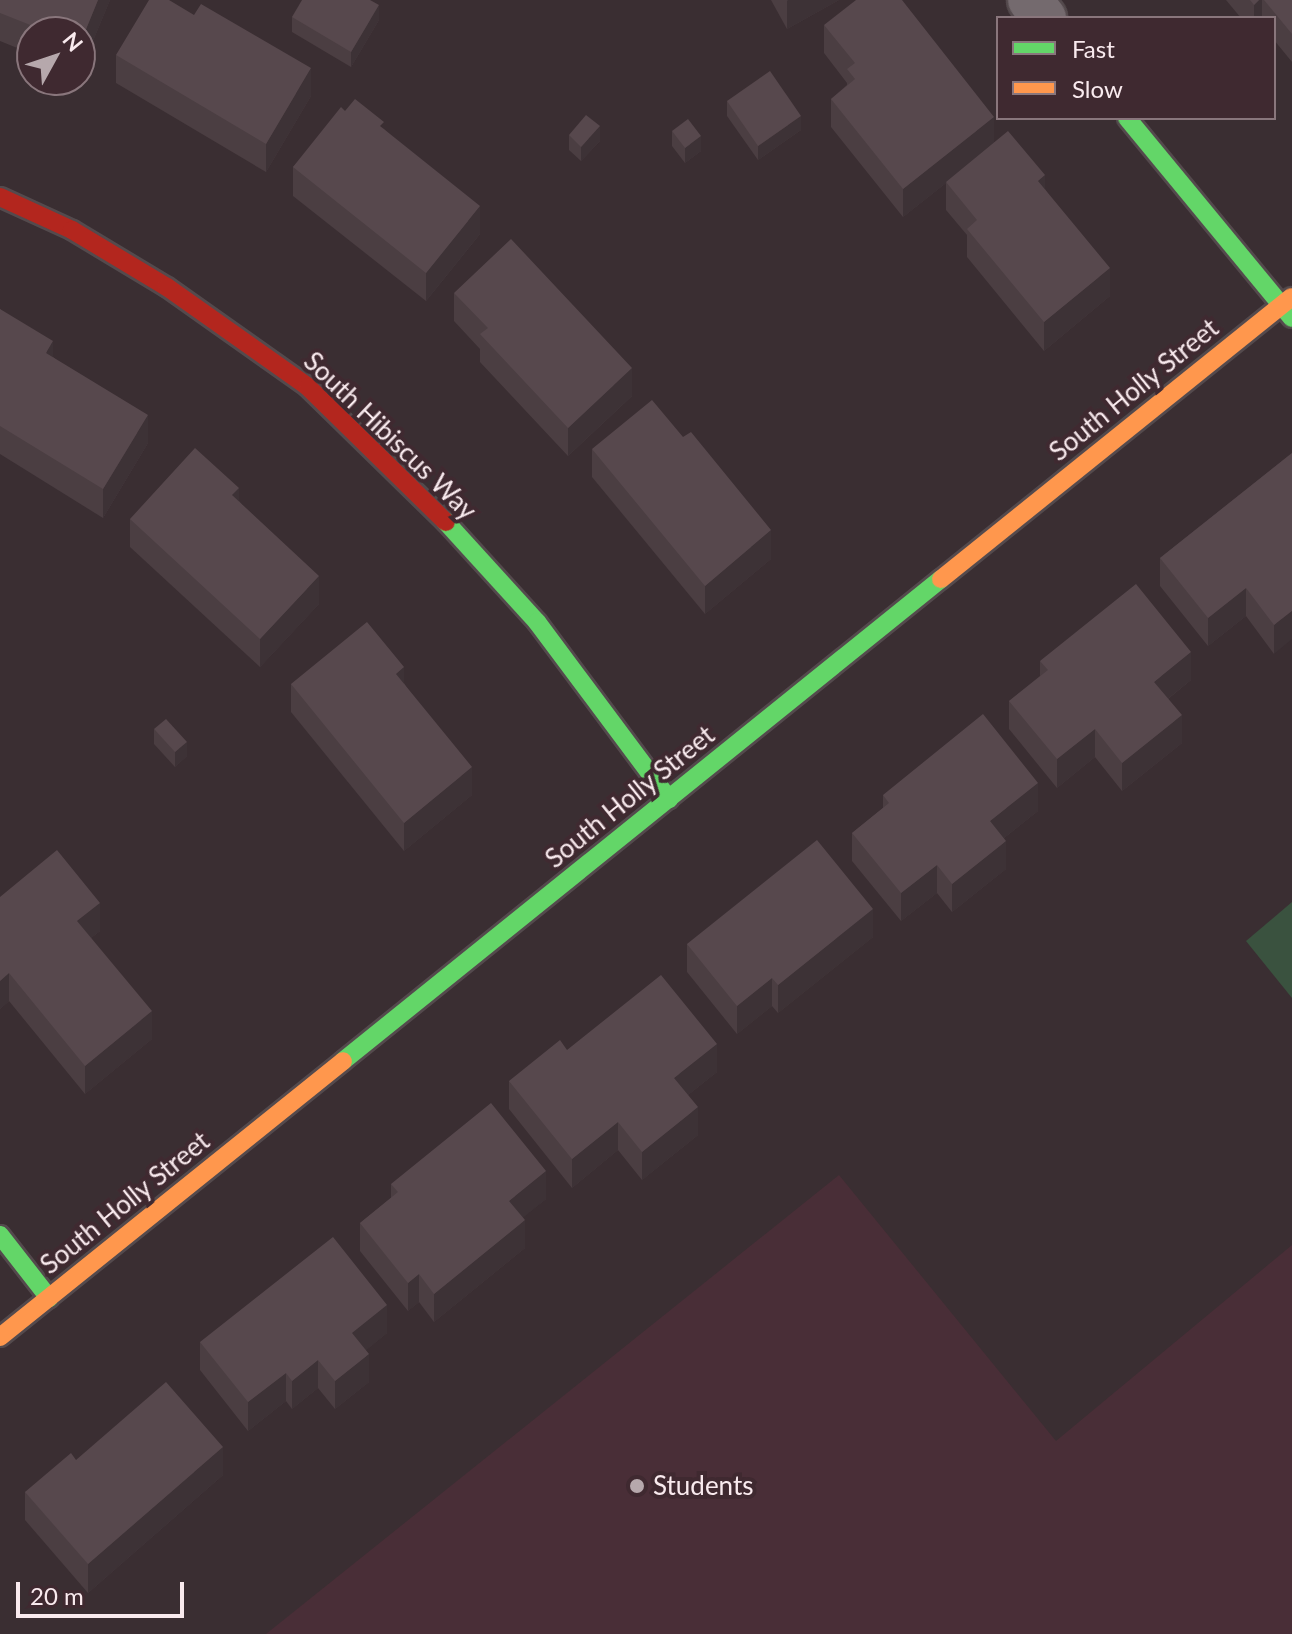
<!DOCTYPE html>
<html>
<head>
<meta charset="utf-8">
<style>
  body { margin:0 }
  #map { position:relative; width:1292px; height:1634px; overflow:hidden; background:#3a2e32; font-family:Lato,sans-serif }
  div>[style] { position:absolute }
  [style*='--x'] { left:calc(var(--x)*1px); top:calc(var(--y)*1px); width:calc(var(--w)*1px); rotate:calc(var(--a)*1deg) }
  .built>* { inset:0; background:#492e37 }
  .green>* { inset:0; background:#3a523f }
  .roads { filter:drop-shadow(2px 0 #544a4d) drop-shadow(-2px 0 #544a4d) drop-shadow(0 2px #544a4d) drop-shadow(0 -2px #544a4d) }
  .street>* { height:44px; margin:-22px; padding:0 22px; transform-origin:22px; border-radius:22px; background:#746a6e }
  .fast>* { height:18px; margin:-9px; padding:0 9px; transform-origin:9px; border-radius:9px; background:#63d668 }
  .slow>* { height:18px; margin:-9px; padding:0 9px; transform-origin:9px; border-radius:9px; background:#ff974d }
  .jam>* { height:18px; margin:-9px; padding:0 9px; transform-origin:9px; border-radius:9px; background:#b3261e }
  .wall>* { inset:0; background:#4b3e42 }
  .shaded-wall>* { inset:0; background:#3d3236 }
  .building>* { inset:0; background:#57484d }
  .dots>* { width:22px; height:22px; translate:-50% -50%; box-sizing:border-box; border:4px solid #3f2930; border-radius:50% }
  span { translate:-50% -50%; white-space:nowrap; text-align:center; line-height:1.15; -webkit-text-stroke:8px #3f2930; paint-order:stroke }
  .street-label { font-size:26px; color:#f9eaee }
  .poi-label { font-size:26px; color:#f9eaee }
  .left { translate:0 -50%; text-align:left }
  .legend { position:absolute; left:996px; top:16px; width:280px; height:104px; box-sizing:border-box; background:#3f2930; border:2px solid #89767c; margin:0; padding:10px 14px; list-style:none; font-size:24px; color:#f9eaee }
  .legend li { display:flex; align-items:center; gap:16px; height:40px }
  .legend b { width:40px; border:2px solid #89767c }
  .north { position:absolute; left:16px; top:16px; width:80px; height:80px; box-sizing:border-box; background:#3f2930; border:2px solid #89767c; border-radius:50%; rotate:50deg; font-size:22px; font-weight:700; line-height:32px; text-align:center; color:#f9eaee }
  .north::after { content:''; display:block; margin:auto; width:28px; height:36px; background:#b6a8ac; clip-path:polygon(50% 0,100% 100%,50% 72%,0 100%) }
  .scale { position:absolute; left:16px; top:1582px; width:168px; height:36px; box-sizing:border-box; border:4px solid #f9eaee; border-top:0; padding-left:10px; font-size:24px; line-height:28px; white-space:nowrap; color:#f9eaee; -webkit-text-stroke:6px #3f2930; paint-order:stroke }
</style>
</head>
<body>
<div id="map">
  <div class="built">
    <div style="clip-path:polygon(839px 1175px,1056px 1441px,1292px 1245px,1292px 1634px,266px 1634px)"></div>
  </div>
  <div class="green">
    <div style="clip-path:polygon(1292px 902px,1292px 998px,1246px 941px)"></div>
  </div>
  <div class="roads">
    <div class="street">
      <div style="--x:1030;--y:0;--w:23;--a:52"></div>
    </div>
    <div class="fast">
      <div style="--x:1127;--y:118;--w:259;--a:50.5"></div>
      <div style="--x:446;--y:522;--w:135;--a:47.7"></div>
      <div style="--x:537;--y:622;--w:221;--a:53.3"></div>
      <div style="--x:343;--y:1061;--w:768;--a:-38.87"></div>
      <div style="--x:0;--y:1235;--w:80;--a:52.1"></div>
    </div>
    <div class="slow">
      <div style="--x:941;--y:579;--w:450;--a:-38.8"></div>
      <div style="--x:0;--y:1337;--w:440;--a:-38.8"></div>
    </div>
    <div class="jam">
      <div style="--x:0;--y:197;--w:79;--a:24.6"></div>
      <div style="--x:72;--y:230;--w:111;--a:31"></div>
      <div style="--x:167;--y:287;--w:173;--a:35.3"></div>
      <div style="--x:308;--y:387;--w:193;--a:44.4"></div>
    </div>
  </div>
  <div class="wall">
    <div style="clip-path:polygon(0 0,110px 0,80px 72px,80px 32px,32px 32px,32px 54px,0 41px)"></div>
    <div style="clip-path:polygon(771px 0,839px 0,787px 29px)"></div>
    <div style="clip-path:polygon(1226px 0,1292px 0,1292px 62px,1274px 40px,1274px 18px,1241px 18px)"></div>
    <div style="clip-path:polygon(292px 17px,379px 20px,351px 67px,292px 32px)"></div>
    <div style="clip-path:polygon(824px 25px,994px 142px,1045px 189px,1110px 296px,1044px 351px,967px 257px,967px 235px,946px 210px,946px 183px,903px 217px,831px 127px,831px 99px,847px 85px,847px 83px,824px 53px)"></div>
    <div style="clip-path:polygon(116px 55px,311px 96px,266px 172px,116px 83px)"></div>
    <div style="clip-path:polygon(727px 101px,801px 130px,758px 160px,727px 116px)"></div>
    <div style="clip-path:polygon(345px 111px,384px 129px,480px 234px,426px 301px,293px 196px,293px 167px)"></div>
    <div style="clip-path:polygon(672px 131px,701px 151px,685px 163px,672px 146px)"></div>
    <div style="clip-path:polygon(569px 135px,600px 141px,581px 161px,569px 150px)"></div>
    <div style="clip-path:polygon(454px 293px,632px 396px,568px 456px,480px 362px,480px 349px,454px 321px)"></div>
    <div style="clip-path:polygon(0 309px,148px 443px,103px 518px,0 454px)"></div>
    <div style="clip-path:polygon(592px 449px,771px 559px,705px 614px,592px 477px)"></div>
    <div style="clip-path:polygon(1292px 453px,1274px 654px,1246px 616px,1208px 646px,1160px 586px,1160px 558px)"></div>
    <div style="clip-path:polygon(239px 501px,319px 604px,260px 667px,130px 547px,130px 519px)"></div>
    <div style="clip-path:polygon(1040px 661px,1191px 680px,1168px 699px,1182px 743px,1122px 791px,1095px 757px,1057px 788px,1009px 729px,1009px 701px,1040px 676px)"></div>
    <div style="clip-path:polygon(404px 683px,472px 795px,404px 851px,291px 712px,291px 684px)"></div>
    <div style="clip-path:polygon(154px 729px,187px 756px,175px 767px,154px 744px)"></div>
    <div style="clip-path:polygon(883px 795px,1038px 811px,1004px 838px,1006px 869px,952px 912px,937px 893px,901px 921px,852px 861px,852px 833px,883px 808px)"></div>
    <div style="clip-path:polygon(0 897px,100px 931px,91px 938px,152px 1039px,85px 1094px,9px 1001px,0 1009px)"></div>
    <div style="clip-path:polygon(873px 937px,778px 1013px,772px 1006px,737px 1034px,687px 972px,687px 944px)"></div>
    <div style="clip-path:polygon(717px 1072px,688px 1095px,698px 1135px,642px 1180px,618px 1150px,572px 1188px,509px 1109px,509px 1081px)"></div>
    <div style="clip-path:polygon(391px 1184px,546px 1199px,523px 1217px,525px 1248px,434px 1322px,419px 1302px,408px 1311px,360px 1251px,360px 1223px,391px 1198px)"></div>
    <div style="clip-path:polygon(387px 1333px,366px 1350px,369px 1382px,335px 1409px,318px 1388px,292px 1409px,286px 1401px,248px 1431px,200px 1370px,200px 1342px)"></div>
    <div style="clip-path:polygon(76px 1460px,223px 1475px,88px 1593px,25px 1520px,25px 1492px)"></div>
  </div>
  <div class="shaded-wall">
    <div style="clip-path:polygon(98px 0,110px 0,80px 72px,80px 44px)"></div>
    <div style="clip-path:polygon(788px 0,839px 0,787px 29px,787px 1px)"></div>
    <div style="clip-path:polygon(1259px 0,1262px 0,1262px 18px,1254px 18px,1254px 5px)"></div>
    <div style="clip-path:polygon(379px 5px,379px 20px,351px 67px,351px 52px)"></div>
    <div style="clip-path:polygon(311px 68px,311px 96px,266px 172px,266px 144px)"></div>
    <div style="clip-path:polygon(801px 116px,801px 130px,758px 160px,758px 146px)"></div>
    <div style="clip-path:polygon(994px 117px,994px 145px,903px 217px,903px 189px)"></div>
    <div style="clip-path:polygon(600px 126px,600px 141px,581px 161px,581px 147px)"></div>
    <div style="clip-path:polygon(701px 136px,701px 151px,685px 163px,685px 148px)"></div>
    <div style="clip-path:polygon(1045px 175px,1045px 204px,1038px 181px)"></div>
    <div style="clip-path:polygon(480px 206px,480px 234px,426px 301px,426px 273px)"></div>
    <div style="clip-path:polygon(1110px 268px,1110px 296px,1044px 351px,1044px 322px)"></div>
    <div style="clip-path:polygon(53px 341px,53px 369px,46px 353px)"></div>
    <div style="clip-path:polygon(632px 368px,632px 396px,568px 456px,568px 428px)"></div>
    <div style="clip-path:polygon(148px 415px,148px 443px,103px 518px,103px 489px)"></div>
    <div style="clip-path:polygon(239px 488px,239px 516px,232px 495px)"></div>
    <div style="clip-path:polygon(771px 530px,771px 559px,705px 614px,705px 586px)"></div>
    <div style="clip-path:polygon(319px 576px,319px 604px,260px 667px,260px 639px)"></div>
    <div style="clip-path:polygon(1246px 588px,1246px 616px,1208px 646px,1208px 618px)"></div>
    <div style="clip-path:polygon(1292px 611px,1292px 639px,1274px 654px,1274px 625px)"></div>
    <div style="clip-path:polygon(1191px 652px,1191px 680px,1154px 710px,1154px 682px)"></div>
    <div style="clip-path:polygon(404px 667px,404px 695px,396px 674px)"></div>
    <div style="clip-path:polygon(1182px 715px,1182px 743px,1122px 791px,1122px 763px)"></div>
    <div style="clip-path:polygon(1095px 729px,1095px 757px,1057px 788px,1057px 759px)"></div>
    <div style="clip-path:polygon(187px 742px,187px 756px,175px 767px,175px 752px)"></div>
    <div style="clip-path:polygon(472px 767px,472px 795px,404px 851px,404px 823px)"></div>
    <div style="clip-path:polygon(1038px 783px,1038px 811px,990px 849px,990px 821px)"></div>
    <div style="clip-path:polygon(1006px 841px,1006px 869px,952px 912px,952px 884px)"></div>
    <div style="clip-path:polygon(937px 865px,937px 893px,901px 921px,901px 893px)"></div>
    <div style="clip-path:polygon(100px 903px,100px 931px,77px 949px,77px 921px)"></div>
    <div style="clip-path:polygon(873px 909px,873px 937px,778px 1013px,778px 985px)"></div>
    <div style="clip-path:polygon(9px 973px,9px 1001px,0 1009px,0 981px)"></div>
    <div style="clip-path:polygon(772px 978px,772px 1006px,737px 1034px,737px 1006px)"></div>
    <div style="clip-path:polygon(152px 1011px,152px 1039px,85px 1094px,85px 1066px)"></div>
    <div style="clip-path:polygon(717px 1044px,717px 1072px,674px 1106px,674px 1078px)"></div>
    <div style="clip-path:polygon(698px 1107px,698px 1135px,642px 1180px,642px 1152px)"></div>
    <div style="clip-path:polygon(618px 1122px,618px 1150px,572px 1188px,572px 1159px)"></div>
    <div style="clip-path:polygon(546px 1171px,546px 1199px,509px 1229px,509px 1201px)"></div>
    <div style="clip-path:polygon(525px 1220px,525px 1248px,434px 1322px,434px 1294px)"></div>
    <div style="clip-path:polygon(419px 1274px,419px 1302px,408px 1311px,408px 1283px)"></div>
    <div style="clip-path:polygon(387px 1305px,387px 1333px,352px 1362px,352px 1333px)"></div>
    <div style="clip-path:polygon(369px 1354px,369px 1382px,335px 1409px,335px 1381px)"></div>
    <div style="clip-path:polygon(318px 1360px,318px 1388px,292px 1409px,292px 1381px)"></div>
    <div style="clip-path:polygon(286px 1373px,286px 1401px,248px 1431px,248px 1402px)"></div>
    <div style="clip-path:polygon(223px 1447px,223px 1475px,88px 1593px,88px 1564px)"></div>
  </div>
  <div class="building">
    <div style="clip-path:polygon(0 0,98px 0,80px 44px,80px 32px,48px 32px,0 13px)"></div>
    <div style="clip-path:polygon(149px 0,169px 0,194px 15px,201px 4px,311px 68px,266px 144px,116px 55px)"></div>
    <div style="clip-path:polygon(302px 0,370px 0,379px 5px,351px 52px,292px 17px)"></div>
    <div style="clip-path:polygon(856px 0,902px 0,994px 117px,903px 189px,831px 99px,855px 79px,847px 69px,855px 63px,824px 25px)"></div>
    <div style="clip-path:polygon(1250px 0,1259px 0,1254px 5px)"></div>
    <div style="clip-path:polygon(1264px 0,1292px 0,1292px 34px)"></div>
    <div style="clip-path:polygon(770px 71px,801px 116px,758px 146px,727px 101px)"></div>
    <div style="clip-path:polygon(355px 99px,384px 122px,380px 126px,480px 206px,426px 273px,293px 167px,341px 107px,345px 111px)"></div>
    <div style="clip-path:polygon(586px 115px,600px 126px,581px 147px,569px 135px)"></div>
    <div style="clip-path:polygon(688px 119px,701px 136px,685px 148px,672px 131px)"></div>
    <div style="clip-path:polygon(1008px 131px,1045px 175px,1038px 181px,1110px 268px,1044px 322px,967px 229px,977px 220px,946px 182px)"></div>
    <div style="clip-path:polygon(511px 239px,632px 368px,568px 428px,480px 334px,488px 328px,454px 293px)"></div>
    <div style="clip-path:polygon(0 309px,53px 341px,46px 353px,148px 415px,103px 489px,0 426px)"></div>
    <div style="clip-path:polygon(652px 400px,683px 437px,691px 432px,771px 530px,705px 586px,592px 449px)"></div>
    <div style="clip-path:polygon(195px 448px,239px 488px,232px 495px,319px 576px,260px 639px,130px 519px)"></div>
    <div style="clip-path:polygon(1292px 453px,1292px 611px,1274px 625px,1246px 588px,1208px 618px,1160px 558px)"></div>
    <div style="clip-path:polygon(1136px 584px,1191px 652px,1154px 682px,1182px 715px,1122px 763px,1095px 729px,1057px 759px,1009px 701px,1048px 670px,1040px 661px)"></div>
    <div style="clip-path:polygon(367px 622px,404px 667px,396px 674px,472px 767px,404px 823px,291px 684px)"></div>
    <div style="clip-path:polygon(983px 714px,1038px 783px,990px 821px,1006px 841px,952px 884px,937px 865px,901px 893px,852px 833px,889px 803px,883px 795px)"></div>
    <div style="clip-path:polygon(166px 719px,187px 742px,175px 752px,154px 729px)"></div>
    <div style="clip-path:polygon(817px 840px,873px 909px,778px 985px,772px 978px,737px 1006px,687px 944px)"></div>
    <div style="clip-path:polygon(57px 850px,100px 903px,77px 921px,152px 1011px,85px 1066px,9px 973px,0 981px,0 897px)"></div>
    <div style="clip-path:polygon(661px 975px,717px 1044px,674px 1078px,698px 1107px,642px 1152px,618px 1122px,572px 1159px,509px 1081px,560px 1040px,567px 1050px)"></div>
    <div style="clip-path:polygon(491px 1103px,546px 1171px,509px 1201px,525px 1220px,434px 1294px,419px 1274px,408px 1283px,360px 1223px,398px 1192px,391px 1184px)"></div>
    <div style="clip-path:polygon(333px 1237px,387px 1305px,352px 1333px,369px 1354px,335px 1381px,318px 1360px,292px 1381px,286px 1373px,248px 1402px,200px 1342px)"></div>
    <div style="clip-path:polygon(166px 1382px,223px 1447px,88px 1564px,25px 1492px,71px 1453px,76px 1460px)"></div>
  </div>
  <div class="dots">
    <div style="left:637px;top:1486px;background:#b6a8ac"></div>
  </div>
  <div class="street-label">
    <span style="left:1134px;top:390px;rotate:-39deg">South Holly Street</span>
    <span style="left:390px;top:436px;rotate:44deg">South Hibiscus Way</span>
    <span style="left:630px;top:797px;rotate:-39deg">South Holly Street</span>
    <span style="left:125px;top:1203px;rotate:-39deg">South Holly Street</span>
  </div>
  <div class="poi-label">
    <span class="left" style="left:653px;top:1486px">Students</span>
  </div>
  <ul class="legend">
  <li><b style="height:10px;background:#63d668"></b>Fast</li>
  <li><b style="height:10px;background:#ff974d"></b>Slow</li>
  </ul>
  <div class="north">N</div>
  <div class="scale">20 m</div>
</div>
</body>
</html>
